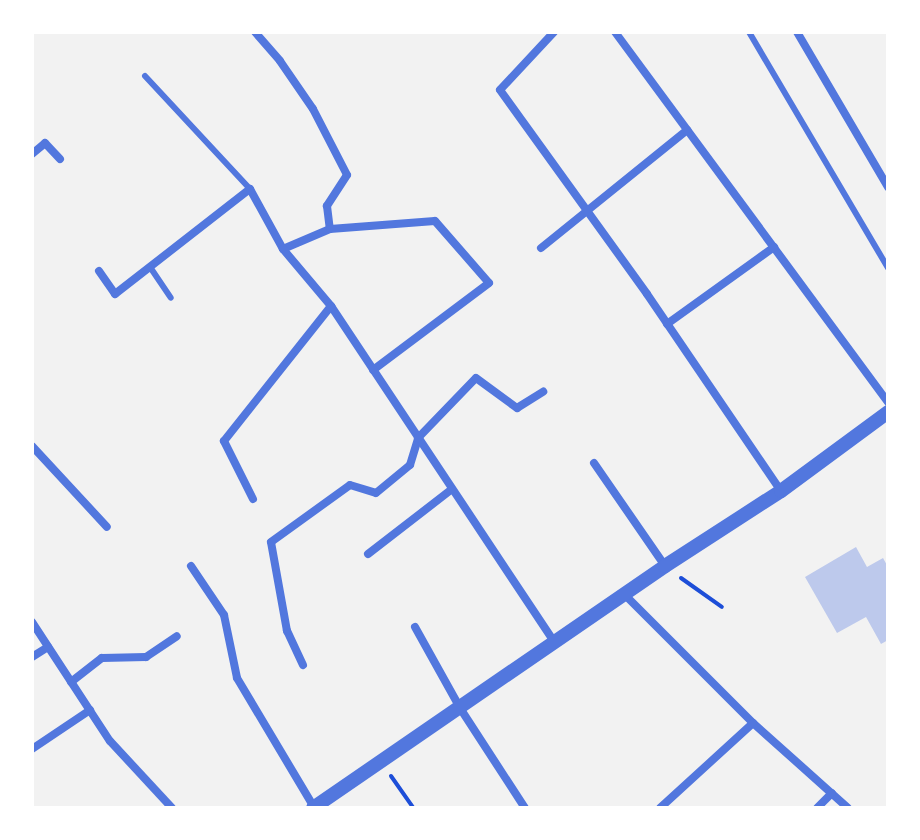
<!DOCTYPE html>
<html>
<head>
<meta charset="utf-8">
<style>
  body { margin:0 }
  #map { position:relative; width:920px; height:840px; overflow:hidden; background:#f2f2f2; font-family:"Fira Sans",sans-serif }
  div>[style] { position:absolute }
  [style*='--x'] { left:calc(var(--x)*1px); top:calc(var(--y)*1px); width:calc(var(--w)*1px); rotate:calc(var(--a)*1deg) }
  .building>* { inset:0; background:#bdc9ec }
  .path>* { height:4px; margin:-2px; padding:0 2px; transform-origin:2px; border-radius:2px; background:#1d4ed8 }
  .service>* { height:6px; margin:-3px; padding:0 3px; transform-origin:3px; border-radius:3px; background:#5277de }
  .minor>* { height:8px; margin:-4px; padding:0 4px; transform-origin:4px; border-radius:4px; background:#5277de }
  .tertiary>* { height:14px; margin:-7px; padding:0 7px; transform-origin:7px; border-radius:7px; background:#5277de }
  span { translate:-50% -50%; white-space:nowrap; text-align:center; line-height:1.15; -webkit-text-stroke:7px #fff; paint-order:stroke }
  .frame { position:absolute; inset:0; border:34px solid #fff; pointer-events:none }
</style>
</head>
<body>
<div id="map">
  <div class="building">
    <div style="clip-path:polygon(856px 547px,867px 567px,883px 558px,888px 567px,888px 640px,881px 644px,866px 617px,837px 633px,805px 577px)"></div>
  </div>
  <div class="path">
    <div style="--x:681;--y:578;--w:50;--a:35.3"></div>
    <div style="--x:391;--y:776;--w:39;--a:55"></div>
  </div>
  <div class="service">
    <div style="--x:749;--y:32;--w:274;--a:59.5"></div>
    <div style="--x:145;--y:76;--w:154;--a:47.1"></div>
    <div style="--x:150;--y:267;--w:37;--a:56"></div>
  </div>
  <div class="minor">
    <div style="--x:255;--y:32;--w:38;--a:49"></div>
    <div style="--x:280;--y:61;--w:58;--a:55.5"></div>
    <div style="--x:313;--y:109;--w:74;--a:62.7"></div>
    <div style="--x:347;--y:175;--w:37;--a:123"></div>
    <div style="--x:327;--y:206;--w:23;--a:83"></div>
    <div style="--x:554;--y:32;--w:79;--a:133"></div>
    <div style="--x:500;--y:90;--w:251;--a:54.2"></div>
    <div style="--x:647;--y:294;--w:238;--a:55.8"></div>
    <div style="--x:615;--y:32;--w:460;--a:53.6"></div>
    <div style="--x:797;--y:32;--w:180;--a:59.6"></div>
    <div style="--x:32;--y:154;--w:17;--a:-40"></div>
    <div style="--x:45;--y:143;--w:22;--a:47"></div>
    <div style="--x:541;--y:248;--w:188;--a:-38.9"></div>
    <div style="--x:283;--y:249;--w:51;--a:-23.1"></div>
    <div style="--x:330;--y:229;--w:105;--a:-4.4"></div>
    <div style="--x:435;--y:221;--w:82;--a:48.9"></div>
    <div style="--x:489;--y:283;--w:145;--a:143.1"></div>
    <div style="--x:99;--y:271;--w:28;--a:55"></div>
    <div style="--x:115;--y:294;--w:171;--a:-37.9"></div>
    <div style="--x:250;--y:189;--w:68;--a:61.2"></div>
    <div style="--x:283;--y:249;--w:75;--a:49.9"></div>
    <div style="--x:331;--y:306;--w:405;--a:56.4"></div>
    <div style="--x:667;--y:324;--w:132;--a:-35.7"></div>
    <div style="--x:32;--y:446;--w:110;--a:47.2"></div>
    <div style="--x:594;--y:463;--w:125;--a:55.4"></div>
    <div style="--x:253;--y:499;--w:65;--a:-116.6"></div>
    <div style="--x:224;--y:441;--w:172;--a:-51.6"></div>
    <div style="--x:368;--y:554;--w:106;--a:-37.7"></div>
    <div style="--x:191;--y:566;--w:59;--a:56"></div>
    <div style="--x:224;--y:615;--w:64;--a:78.3"></div>
    <div style="--x:237;--y:678;--w:150;--a:59.2"></div>
    <div style="--x:625;--y:595;--w:181;--a:45"></div>
    <div style="--x:753;--y:723;--w:127;--a:41.8"></div>
    <div style="--x:32;--y:622;--w:142;--a:56.8"></div>
    <div style="--x:110;--y:741;--w:91;--a:47.2"></div>
    <div style="--x:415;--y:627;--w:93;--a:60.9"></div>
    <div style="--x:460;--y:708;--w:119;--a:57"></div>
    <div style="--x:32;--y:657;--w:19;--a:-32"></div>
    <div style="--x:303;--y:665;--w:38;--a:-115"></div>
    <div style="--x:287;--y:631;--w:90;--a:-100.2"></div>
    <div style="--x:271;--y:542;--w:97;--a:-35.8"></div>
    <div style="--x:350;--y:485;--w:27;--a:17"></div>
    <div style="--x:376;--y:493;--w:44;--a:-39.5"></div>
    <div style="--x:410;--y:465;--w:28;--a:-73"></div>
    <div style="--x:418;--y:438;--w:83;--a:-46"></div>
    <div style="--x:476;--y:378;--w:51;--a:36.2"></div>
    <div style="--x:517;--y:408;--w:31;--a:-32"></div>
    <div style="--x:71;--y:682;--w:39;--a:-38"></div>
    <div style="--x:102;--y:658;--w:44;--a:-1.3"></div>
    <div style="--x:146;--y:657;--w:37;--a:-34"></div>
    <div style="--x:32;--y:749;--w:70;--a:-33.9"></div>
    <div style="--x:660;--y:808;--w:126;--a:-42.4"></div>
    <div style="--x:817;--y:808;--w:21;--a:-45"></div>
  </div>
  <div class="tertiary">
    <div style="--x:313;--y:808;--w:427;--a:-34.5"></div>
    <div style="--x:665;--y:566;--w:138;--a:-32.9"></div>
    <div style="--x:781;--y:491;--w:133;--a:-36.4"></div>
  </div>
  <div class="frame"></div>
</div>
</body>
</html>
